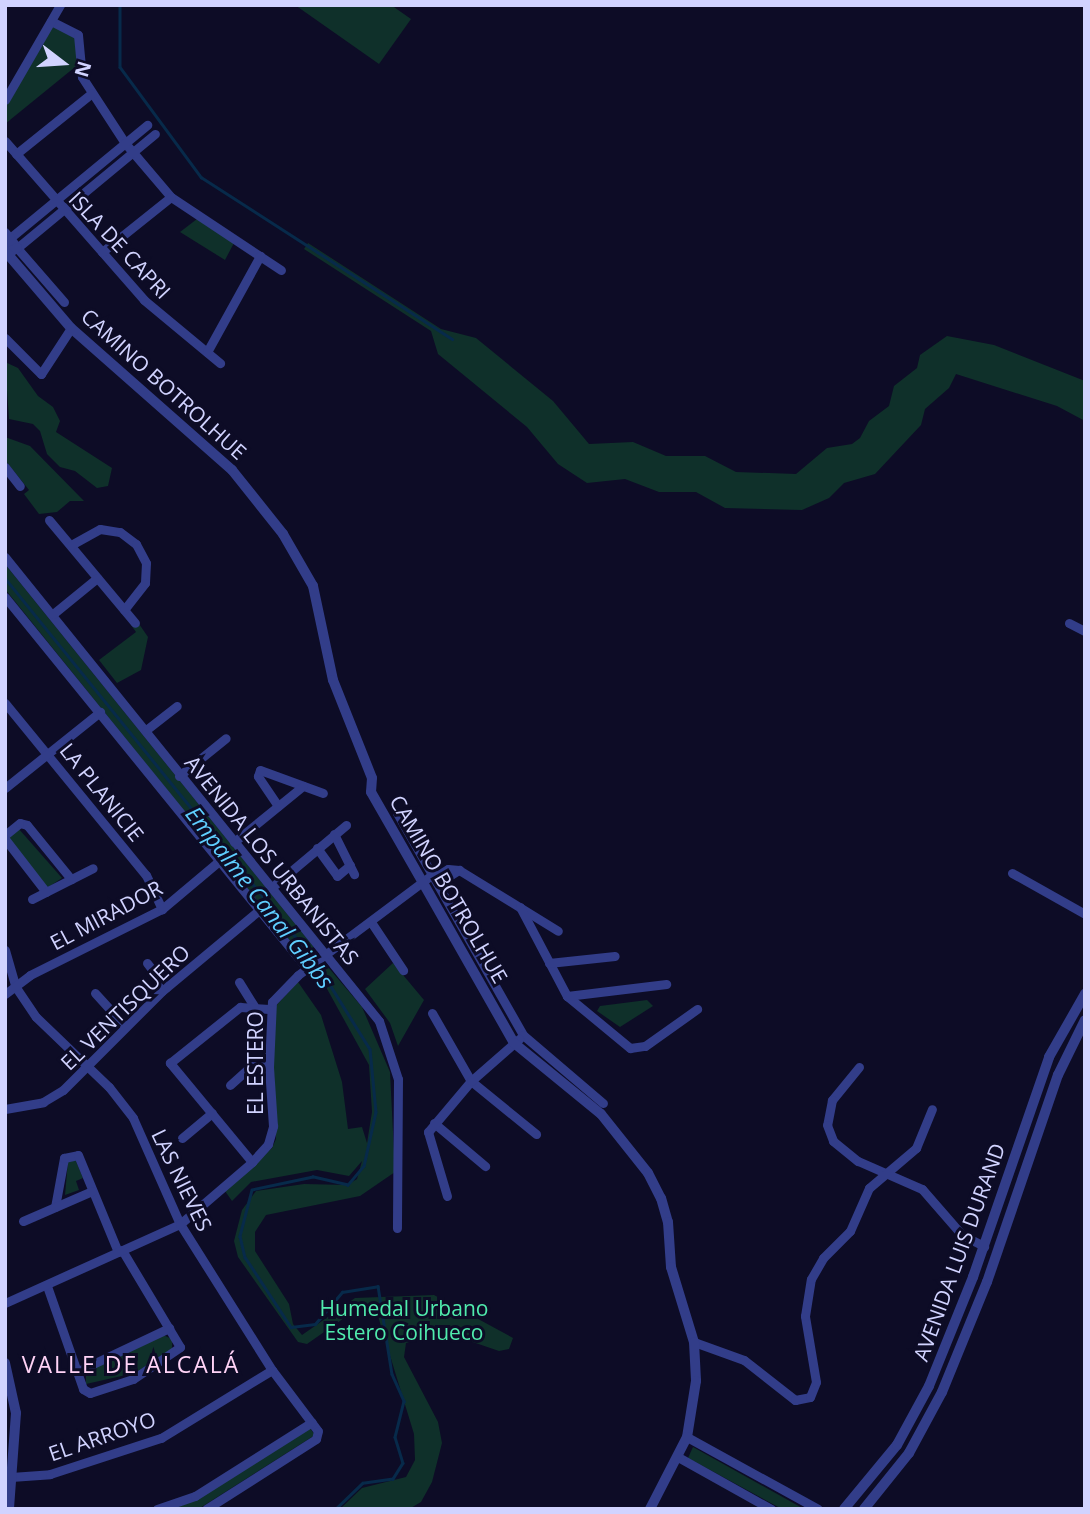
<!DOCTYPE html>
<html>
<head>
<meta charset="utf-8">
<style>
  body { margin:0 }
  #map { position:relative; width:1090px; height:1514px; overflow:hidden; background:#0d0c26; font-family:"Open Sans",sans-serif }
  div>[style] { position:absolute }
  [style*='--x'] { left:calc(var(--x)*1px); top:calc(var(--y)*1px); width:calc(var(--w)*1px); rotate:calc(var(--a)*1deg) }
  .green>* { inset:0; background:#0f302a }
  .stream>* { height:2.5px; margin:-1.25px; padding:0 1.25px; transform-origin:1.25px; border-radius:1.25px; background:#072a4a }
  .minor>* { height:9px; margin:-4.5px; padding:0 4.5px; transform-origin:4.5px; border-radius:4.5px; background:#323d89 }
  .tertiary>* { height:10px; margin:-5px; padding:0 5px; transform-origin:5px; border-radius:5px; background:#323d89 }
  span { translate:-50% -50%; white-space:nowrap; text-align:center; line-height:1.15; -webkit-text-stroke:6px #0d0c26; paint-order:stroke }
  .street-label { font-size:21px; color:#d1d3ff }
  .park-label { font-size:21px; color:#50ebad }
  .water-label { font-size:23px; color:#5fceff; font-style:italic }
  .neighbourhood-label { font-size:23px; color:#ffd3f6; letter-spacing:2px }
  .frame { position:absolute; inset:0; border:7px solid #d1d3ff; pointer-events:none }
  .north { position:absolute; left:28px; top:28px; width:70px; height:70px; -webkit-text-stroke:5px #0d0c26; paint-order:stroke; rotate:107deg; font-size:19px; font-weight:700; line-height:28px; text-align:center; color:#d1d3ff }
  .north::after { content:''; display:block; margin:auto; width:24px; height:32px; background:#d1d3ff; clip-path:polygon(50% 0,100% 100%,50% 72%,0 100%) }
</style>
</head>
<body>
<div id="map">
  <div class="green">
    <div style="clip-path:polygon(295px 5px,391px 5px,411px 19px,379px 64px)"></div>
    <div style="clip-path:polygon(52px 21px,78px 35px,80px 63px,5px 124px,5px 101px)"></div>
    <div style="clip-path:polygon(197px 219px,235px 241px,225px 260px,180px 232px)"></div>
    <div style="clip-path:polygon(308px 243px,441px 329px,476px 338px,553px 401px,589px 444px,633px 442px,666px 456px,705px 456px,736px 472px,796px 474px,827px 448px,852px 444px,860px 438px,869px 421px,889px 406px,894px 386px,917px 368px,920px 355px,947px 336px,994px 345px,1085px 381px,1085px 421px,1057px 406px,956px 374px,949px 388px,925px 409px,921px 425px,875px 474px,844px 483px,829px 498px,802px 510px,725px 508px,696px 492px,659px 492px,625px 479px,587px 483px,558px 464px,527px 427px,438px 354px,431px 331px,304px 249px)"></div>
    <div style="clip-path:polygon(5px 362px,18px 368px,38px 396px,53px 407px,60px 421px,56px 432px,112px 468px,108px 486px,97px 488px,75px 471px,60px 467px,47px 454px,40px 431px,33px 424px,9px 419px)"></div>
    <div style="clip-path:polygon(5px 437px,30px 446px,84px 501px,70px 501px,57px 512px,39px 514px,24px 494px,29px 490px,5px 460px)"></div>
    <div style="clip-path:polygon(5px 564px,313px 946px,314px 952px,301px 956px,5px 589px)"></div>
    <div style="clip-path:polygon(137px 621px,148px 637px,141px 670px,117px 683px,99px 660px,136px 632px,131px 625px)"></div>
    <div style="clip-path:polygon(18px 828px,62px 878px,47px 888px,10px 841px,10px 834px)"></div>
    <div style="clip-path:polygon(322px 960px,362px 1007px,390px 1072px,395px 1172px,360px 1196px,266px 1215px,255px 1232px,255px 1251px,289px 1304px,293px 1324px,302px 1335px,355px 1298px,434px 1295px,513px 1338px,509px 1349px,499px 1351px,461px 1338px,431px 1336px,406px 1343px,404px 1357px,438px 1422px,442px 1443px,432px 1482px,421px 1502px,409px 1509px,340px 1509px,362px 1488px,406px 1477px,415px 1460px,414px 1434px,377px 1313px,357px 1309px,307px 1344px,298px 1342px,238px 1257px,234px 1241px,242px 1210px,256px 1191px,304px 1184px,347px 1185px,357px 1179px,362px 1161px,349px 1176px,317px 1170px,251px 1182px,232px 1201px,225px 1191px,272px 1148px,276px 1139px,272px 1010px,298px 982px,321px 1015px,342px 1082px,348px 1129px,362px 1127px,367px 1143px,372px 1112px,369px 1065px,315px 967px)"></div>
    <div style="clip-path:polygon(393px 963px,424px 1000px,398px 1046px,390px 1023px,365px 989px)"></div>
    <div style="clip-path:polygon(647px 1000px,653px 1006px,620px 1027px,597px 1011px,600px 1006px)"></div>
    <div style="clip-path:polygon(75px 1159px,83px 1178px,76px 1181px,79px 1190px,65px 1195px,68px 1161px)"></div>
    <div style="clip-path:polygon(163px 1335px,172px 1339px,172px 1349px,135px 1373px,86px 1384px,86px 1371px)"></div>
    <div style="clip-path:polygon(309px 1427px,315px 1435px,200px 1508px,170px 1509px)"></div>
    <div style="clip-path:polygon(693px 1447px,804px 1509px,782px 1509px,688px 1458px)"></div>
  </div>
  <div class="stream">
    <div style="--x:120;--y:5;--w:62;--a:90"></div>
    <div style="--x:120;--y:67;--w:137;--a:53.6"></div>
    <div style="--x:201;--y:177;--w:299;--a:32.8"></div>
    <div style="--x:5;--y:578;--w:490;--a:51"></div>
    <div style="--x:317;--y:964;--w:100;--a:58.1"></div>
    <div style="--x:370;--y:1049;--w:63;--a:84.6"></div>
    <div style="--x:376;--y:1112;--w:55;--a:102.5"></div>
    <div style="--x:364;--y:1166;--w:25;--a:130"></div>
    <div style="--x:348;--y:1185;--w:36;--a:-167"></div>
    <div style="--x:313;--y:1177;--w:62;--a:168"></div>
    <div style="--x:252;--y:1190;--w:48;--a:104.6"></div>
    <div style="--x:240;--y:1236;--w:22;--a:77"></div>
    <div style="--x:245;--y:1257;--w:84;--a:56.7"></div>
    <div style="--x:291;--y:1327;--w:24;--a:-7"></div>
    <div style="--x:315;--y:1324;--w:42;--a:-49.8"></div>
    <div style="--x:342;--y:1292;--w:36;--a:-9"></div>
    <div style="--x:378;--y:1286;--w:89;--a:81"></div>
    <div style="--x:392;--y:1374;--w:30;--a:66"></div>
    <div style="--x:404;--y:1401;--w:37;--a:104"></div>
    <div style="--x:395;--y:1437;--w:27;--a:73"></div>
    <div style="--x:403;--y:1463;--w:19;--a:122"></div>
    <div style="--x:393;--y:1479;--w:30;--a:172"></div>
    <div style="--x:363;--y:1483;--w:37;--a:136"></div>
  </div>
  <div class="minor">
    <div style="--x:51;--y:21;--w:30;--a:27"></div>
    <div style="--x:78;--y:35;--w:42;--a:84.6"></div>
    <div style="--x:82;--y:77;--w:79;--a:56.9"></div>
    <div style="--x:125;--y:143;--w:71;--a:49.6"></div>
    <div style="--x:171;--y:197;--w:132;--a:33.6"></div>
    <div style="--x:5;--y:100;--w:110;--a:-59.9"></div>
    <div style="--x:5;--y:141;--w:211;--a:48.8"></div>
    <div style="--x:144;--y:300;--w:99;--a:39.7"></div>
    <div style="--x:16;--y:154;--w:97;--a:-38.8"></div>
    <div style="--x:102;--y:252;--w:88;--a:-38.6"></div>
    <div style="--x:6;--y:253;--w:16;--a:-75"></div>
    <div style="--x:10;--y:238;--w:178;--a:-39.5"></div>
    <div style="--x:64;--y:302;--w:72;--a:-131"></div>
    <div style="--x:17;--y:248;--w:179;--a:-39.6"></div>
    <div style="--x:5;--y:338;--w:51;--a:45"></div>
    <div style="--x:41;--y:374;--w:55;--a:-56.9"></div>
    <div style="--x:207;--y:352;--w:110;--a:-61.1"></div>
    <div style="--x:5;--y:467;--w:24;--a:52"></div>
    <div style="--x:49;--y:520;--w:134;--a:50.1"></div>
    <div style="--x:71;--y:545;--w:33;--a:-29"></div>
    <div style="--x:100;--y:529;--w:20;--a:9"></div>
    <div style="--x:120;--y:532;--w:20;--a:37"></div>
    <div style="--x:136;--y:544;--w:21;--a:62"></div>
    <div style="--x:146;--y:563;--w:20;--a:93"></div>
    <div style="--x:145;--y:583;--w:34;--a:128"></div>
    <div style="--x:5;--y:557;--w:596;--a:51.13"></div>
    <div style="--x:379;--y:1021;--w:61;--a:71.9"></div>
    <div style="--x:398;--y:1079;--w:149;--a:90.4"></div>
    <div style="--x:5;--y:597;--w:479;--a:50.9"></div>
    <div style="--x:53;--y:614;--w:57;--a:-39.3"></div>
    <div style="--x:1069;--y:623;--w:18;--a:27"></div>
    <div style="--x:5;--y:703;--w:222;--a:50.7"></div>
    <div style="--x:146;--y:875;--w:38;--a:65"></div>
    <div style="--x:146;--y:730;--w:39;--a:-38"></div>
    <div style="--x:179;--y:776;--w:60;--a:-39"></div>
    <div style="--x:5;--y:788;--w:122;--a:-38.7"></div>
    <div style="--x:278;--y:806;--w:36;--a:-124"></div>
    <div style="--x:258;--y:776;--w:6;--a:-72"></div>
    <div style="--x:260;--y:770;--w:67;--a:20.1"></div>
    <div style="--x:397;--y:813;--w:255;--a:60.4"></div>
    <div style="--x:523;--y:1035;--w:105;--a:40.4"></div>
    <div style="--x:334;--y:834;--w:45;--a:63.4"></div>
    <div style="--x:5;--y:835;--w:19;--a:-39"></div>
    <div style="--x:20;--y:823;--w:7;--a:16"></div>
    <div style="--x:27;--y:825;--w:70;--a:50.8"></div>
    <div style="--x:5;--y:839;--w:67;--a:52.3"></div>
    <div style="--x:234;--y:842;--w:89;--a:-39.1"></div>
    <div style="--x:317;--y:848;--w:34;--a:54"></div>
    <div style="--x:337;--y:876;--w:17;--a:-40"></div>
    <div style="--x:1012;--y:873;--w:84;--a:29.3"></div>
    <div style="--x:435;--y:877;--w:15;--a:-32"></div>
    <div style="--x:448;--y:869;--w:11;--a:5"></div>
    <div style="--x:459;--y:870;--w:116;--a:31.6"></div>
    <div style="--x:438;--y:883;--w:25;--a:-32"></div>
    <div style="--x:271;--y:888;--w:98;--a:-40"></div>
    <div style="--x:32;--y:899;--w:68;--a:-26.9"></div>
    <div style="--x:520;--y:907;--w:101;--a:62.2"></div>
    <div style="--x:567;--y:996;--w:82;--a:39.5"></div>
    <div style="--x:630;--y:1048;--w:15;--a:-8"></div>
    <div style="--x:645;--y:1046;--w:64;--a:-35.4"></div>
    <div style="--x:371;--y:922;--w:58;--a:56.3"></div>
    <div style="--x:5;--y:950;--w:37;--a:74"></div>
    <div style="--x:15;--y:986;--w:37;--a:56"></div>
    <div style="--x:36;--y:1017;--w:101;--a:43.8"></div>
    <div style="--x:109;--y:1087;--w:39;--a:52"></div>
    <div style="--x:133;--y:1118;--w:116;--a:66.1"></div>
    <div style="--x:180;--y:1224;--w:173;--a:57.8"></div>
    <div style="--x:272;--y:1370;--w:76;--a:53"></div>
    <div style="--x:318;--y:1431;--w:8;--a:104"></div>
    <div style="--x:316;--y:1439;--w:130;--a:147.5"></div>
    <div style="--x:147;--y:963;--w:31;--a:52"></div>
    <div style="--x:549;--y:963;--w:66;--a:-6.1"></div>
    <div style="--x:239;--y:982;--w:28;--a:58"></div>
    <div style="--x:95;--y:993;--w:45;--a:47.7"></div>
    <div style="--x:5;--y:994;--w:31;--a:-37"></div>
    <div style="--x:30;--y:975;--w:148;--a:-26.6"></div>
    <div style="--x:162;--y:909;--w:75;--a:-40.1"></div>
    <div style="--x:567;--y:996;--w:100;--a:-6.9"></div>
    <div style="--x:432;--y:1013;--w:78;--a:60.2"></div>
    <div style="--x:471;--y:1081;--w:84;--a:39.2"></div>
    <div style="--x:859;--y:1067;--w:43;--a:129.3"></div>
    <div style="--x:832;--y:1100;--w:25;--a:101"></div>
    <div style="--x:827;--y:1125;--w:17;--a:69"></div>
    <div style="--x:833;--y:1141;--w:32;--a:39"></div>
    <div style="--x:858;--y:1161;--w:70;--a:23.6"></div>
    <div style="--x:922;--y:1189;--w:61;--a:49"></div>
    <div style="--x:962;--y:1235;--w:25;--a:27"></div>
    <div style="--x:230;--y:1085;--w:28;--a:-42"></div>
    <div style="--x:251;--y:1066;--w:18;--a:3"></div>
    <div style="--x:5;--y:1109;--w:39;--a:-10"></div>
    <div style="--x:43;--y:1102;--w:23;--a:-31"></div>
    <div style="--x:63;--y:1090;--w:140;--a:-45"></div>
    <div style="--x:162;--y:991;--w:125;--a:-39.8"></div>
    <div style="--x:434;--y:1123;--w:67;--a:40.1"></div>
    <div style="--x:182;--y:1138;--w:39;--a:-40"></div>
    <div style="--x:252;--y:1162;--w:129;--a:-129.6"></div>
    <div style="--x:170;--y:1063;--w:90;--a:-38.7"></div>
    <div style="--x:240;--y:1007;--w:29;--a:4"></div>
    <div style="--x:447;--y:1196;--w:67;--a:-106.5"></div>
    <div style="--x:428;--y:1132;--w:67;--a:-49.9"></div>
    <div style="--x:471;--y:1081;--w:64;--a:-41.2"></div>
    <div style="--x:55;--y:1207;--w:50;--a:-79.6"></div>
    <div style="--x:64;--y:1158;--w:14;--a:-12"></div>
    <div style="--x:78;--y:1155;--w:105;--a:67.6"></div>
    <div style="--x:23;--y:1221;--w:75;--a:-23.5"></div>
    <div style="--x:47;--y:1286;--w:109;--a:70.7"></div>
    <div style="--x:83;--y:1389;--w:8;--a:30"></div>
    <div style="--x:90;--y:1393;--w:45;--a:-18"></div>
    <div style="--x:133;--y:1379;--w:57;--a:-34.2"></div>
    <div style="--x:180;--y:1347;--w:113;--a:-120.9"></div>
    <div style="--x:5;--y:1303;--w:192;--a:-24.3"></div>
    <div style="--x:180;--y:1224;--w:95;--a:-40.7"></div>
    <div style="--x:252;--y:1162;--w:24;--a:-48"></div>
    <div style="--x:268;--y:1144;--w:19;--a:-74"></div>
    <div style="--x:273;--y:1126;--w:59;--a:-93.9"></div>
    <div style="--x:269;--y:1067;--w:65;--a:-87.4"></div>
    <div style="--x:272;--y:1002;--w:37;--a:-46"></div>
    <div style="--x:298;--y:975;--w:169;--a:-36.8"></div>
    <div style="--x:694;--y:1342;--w:53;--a:19.8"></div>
    <div style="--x:744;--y:1360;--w:65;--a:38.1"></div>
    <div style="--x:795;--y:1400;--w:15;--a:-11"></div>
    <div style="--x:810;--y:1397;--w:16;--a:-68"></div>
    <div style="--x:816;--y:1382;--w:67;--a:-99.5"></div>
    <div style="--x:805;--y:1316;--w:37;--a:-81"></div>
    <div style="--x:811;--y:1279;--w:24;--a:-60"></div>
    <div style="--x:823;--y:1258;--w:38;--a:-45"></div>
    <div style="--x:850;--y:1231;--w:47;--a:-66.2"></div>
    <div style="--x:869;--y:1188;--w:62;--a:-40.4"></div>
    <div style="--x:916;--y:1148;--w:42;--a:-67.7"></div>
    <div style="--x:78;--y:1371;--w:101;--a:-25.3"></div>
    <div style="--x:687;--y:1437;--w:149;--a:28.8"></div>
    <div style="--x:678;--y:1457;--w:107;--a:29.2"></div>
    <div style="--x:11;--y:1477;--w:39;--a:-4"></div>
    <div style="--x:50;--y:1474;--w:117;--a:-18"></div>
    <div style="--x:161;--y:1438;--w:130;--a:-31.5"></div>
    <div style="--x:157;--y:1509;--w:40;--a:-18.9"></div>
    <div style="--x:195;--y:1496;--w:138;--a:-32.3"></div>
  </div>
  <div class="tertiary">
    <div style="--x:5;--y:233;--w:19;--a:51"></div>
    <div style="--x:17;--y:248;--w:14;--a:150"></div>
    <div style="--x:5;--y:251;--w:101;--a:49.4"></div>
    <div style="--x:71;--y:328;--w:215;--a:41.4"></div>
    <div style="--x:232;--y:470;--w:82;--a:51.4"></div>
    <div style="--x:283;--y:534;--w:60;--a:60"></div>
    <div style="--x:313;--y:586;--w:96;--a:78"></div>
    <div style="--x:333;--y:680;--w:105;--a:68.3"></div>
    <div style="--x:372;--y:778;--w:14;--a:94"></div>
    <div style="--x:371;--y:792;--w:103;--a:60.2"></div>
    <div style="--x:422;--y:881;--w:186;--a:60.4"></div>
    <div style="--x:514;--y:1043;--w:112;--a:39.2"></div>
    <div style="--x:601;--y:1114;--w:75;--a:51.5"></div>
    <div style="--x:648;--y:1173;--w:28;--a:63"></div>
    <div style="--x:661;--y:1198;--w:25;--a:74"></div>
    <div style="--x:668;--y:1222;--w:45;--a:86.2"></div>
    <div style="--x:671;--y:1267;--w:78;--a:73"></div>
    <div style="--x:694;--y:1342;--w:39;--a:87"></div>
    <div style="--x:696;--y:1381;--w:57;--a:99.1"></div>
    <div style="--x:687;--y:1437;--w:81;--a:117.2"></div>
    <div style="--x:5;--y:1363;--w:51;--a:77.6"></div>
    <div style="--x:16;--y:1413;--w:96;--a:94.2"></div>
    <div style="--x:844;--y:1509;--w:83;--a:-50.4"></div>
    <div style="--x:897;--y:1445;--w:67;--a:-61.5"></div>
    <div style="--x:929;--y:1386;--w:118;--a:-68"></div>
    <div style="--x:973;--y:1277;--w:233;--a:-70.9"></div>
    <div style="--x:1049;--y:1057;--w:73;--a:-60.3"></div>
    <div style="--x:864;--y:1509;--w:72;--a:-51.2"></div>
    <div style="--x:909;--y:1453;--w:69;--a:-61.6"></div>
    <div style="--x:942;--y:1392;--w:119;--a:-67.8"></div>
    <div style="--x:987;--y:1282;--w:219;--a:-71.1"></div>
    <div style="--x:1058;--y:1075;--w:61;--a:-63.9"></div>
  </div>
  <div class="street-label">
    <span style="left:120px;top:245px;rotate:47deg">ISLA DE CAPRI</span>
    <span style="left:164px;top:384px;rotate:42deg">CAMINO BOTROLHUE</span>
    <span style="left:102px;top:792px;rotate:51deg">LA PLANICIE</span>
    <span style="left:272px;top:860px;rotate:51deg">AVENIDA LOS URBANISTAS</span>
    <span style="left:449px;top:889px;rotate:60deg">CAMINO BOTROLHUE</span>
    <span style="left:106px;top:915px;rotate:-28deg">EL MIRADOR</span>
    <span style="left:125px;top:1007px;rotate:-44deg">EL VENTISQUERO</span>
    <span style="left:255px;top:1063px;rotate:-90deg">EL ESTERO</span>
    <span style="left:182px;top:1180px;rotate:64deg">LAS NIEVES</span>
    <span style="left:959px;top:1252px;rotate:-70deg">AVENIDA LUIS DURAND</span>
    <span style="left:102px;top:1436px;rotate:-19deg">EL ARROYO</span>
  </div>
  <div class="park-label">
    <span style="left:404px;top:1320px">Humedal Urbano<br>Estero Coihueco</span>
  </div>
  <div class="water-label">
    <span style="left:260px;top:897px;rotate:52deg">Empalme Canal Gibbs</span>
  </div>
  <div class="neighbourhood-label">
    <span style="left:131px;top:1364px">VALLE DE ALCALÁ</span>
  </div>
  <div class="frame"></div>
  <div class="north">N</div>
</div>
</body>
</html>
